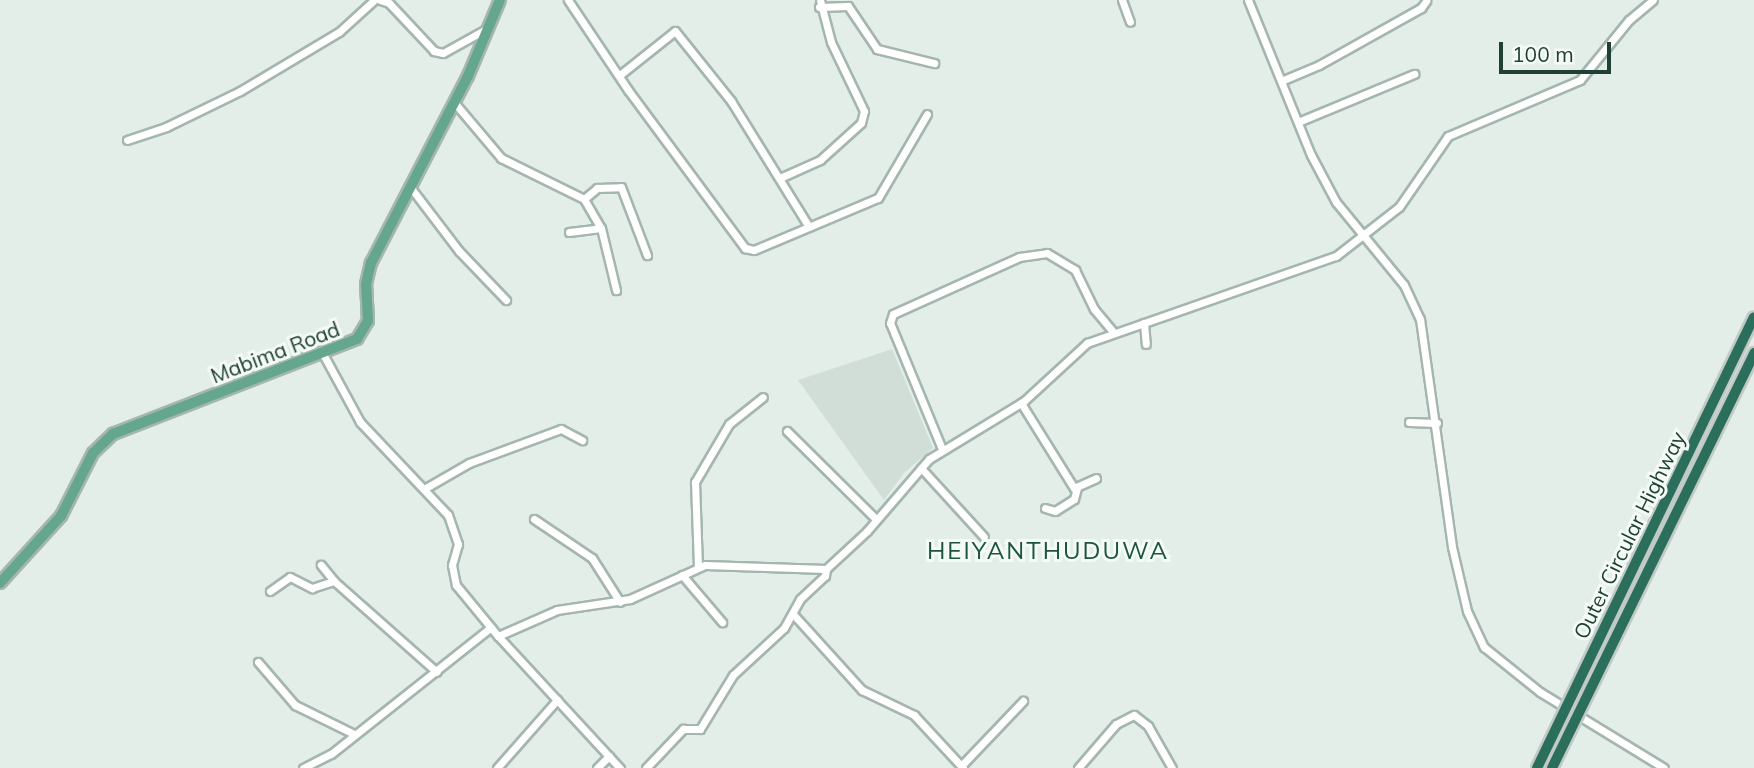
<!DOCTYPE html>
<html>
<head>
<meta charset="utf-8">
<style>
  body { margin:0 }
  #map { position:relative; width:1754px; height:768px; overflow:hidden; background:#e3eee8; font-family:Mulish,sans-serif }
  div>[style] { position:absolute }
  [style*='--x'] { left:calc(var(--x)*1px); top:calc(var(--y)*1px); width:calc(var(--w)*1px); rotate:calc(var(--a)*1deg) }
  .built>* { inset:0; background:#d1ded7 }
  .roads { filter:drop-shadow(2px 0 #a5b6af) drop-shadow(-2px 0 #a5b6af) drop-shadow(0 2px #a5b6af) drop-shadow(0 -2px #a5b6af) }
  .minor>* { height:7px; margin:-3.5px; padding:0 3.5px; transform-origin:3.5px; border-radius:3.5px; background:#fff }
  .major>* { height:10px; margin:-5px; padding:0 5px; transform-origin:5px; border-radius:5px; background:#65a68f }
  .bridges { filter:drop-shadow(2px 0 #c1cac6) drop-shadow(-2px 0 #c1cac6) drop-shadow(0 2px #c1cac6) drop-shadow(0 -2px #c1cac6) }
  .highway-bridge>* { height:10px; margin:-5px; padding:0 5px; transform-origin:5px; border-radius:5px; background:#2b6e5b }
  span { translate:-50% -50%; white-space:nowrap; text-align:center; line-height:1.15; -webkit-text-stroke:6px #f4faf6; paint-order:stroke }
  .street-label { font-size:21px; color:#214035 }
  .quarter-label { font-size:24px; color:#1c5441; letter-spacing:2px }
  .scale { position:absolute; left:1499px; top:42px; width:112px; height:32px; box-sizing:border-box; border:4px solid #214035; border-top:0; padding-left:9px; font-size:21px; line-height:24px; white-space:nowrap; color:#214035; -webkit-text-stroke:5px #f4faf6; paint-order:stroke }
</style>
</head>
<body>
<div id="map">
  <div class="built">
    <div style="clip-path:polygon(892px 349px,933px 448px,904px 473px,884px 500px,798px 380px)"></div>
  </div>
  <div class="roads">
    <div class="minor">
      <div style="--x:380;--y:0;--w:9;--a:18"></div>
      <div style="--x:389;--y:3;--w:66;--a:46.8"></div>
      <div style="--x:434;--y:51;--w:9;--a:13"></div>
      <div style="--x:443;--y:53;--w:51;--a:-29.1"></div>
      <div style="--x:568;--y:0;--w:108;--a:56.3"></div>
      <div style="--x:628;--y:90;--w:197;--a:53.5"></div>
      <div style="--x:745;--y:248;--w:9;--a:13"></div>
      <div style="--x:754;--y:250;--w:134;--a:-22.8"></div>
      <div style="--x:878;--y:198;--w:97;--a:-59.7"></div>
      <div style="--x:1122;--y:0;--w:23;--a:70"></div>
      <div style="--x:1248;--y:0;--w:167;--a:67.9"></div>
      <div style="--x:1311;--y:155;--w:53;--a:62"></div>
      <div style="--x:1336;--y:202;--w:107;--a:50.7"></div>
      <div style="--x:1404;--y:285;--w:38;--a:65"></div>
      <div style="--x:1420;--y:319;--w:230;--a:82"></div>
      <div style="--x:1452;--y:547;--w:66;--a:76.8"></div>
      <div style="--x:1467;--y:611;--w:40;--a:65"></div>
      <div style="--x:1484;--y:647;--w:72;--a:38.8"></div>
      <div style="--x:1540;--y:692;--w:145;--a:31.5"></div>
      <div style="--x:819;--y:7;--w:29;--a:-2"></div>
      <div style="--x:848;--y:6;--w:52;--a:56"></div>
      <div style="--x:877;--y:49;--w:59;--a:13.8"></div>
      <div style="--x:621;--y:74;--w:69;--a:-38.5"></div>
      <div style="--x:675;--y:31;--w:90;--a:51.3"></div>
      <div style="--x:731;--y:101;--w:148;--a:58.2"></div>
      <div style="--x:1281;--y:81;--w:41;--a:-22.8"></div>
      <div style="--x:1319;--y:65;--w:117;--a:-29.2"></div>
      <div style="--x:1421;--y:8;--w:9;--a:-54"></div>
      <div style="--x:453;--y:101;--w:75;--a:49.9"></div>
      <div style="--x:501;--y:158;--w:93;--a:26.3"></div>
      <div style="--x:584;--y:199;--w:34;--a:60"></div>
      <div style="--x:601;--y:228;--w:64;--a:76.4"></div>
      <div style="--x:1298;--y:122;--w:126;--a:-22.5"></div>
      <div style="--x:127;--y:140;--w:41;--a:-18.4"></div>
      <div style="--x:166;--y:127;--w:82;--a:-25.9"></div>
      <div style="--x:240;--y:91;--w:115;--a:-30.8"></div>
      <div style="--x:339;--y:32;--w:47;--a:-42.4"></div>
      <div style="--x:782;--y:177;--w:42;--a:-24.1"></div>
      <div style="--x:820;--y:160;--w:55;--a:-42.1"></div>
      <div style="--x:861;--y:123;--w:12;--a:-76"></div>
      <div style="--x:864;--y:111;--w:76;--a:-115.6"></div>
      <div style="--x:831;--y:42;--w:43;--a:-104.7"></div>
      <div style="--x:411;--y:188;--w:79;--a:52.7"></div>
      <div style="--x:459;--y:251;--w:68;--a:46.2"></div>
      <div style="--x:584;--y:199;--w:17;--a:-40"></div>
      <div style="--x:597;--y:188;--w:24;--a:-2"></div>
      <div style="--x:621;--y:187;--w:73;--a:69.1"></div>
      <div style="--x:569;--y:232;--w:32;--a:-7"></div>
      <div style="--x:1144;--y:323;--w:21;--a:85"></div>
      <div style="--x:323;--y:354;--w:77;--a:61.4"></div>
      <div style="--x:360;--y:422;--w:128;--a:46.6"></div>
      <div style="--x:448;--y:515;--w:31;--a:71"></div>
      <div style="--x:458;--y:544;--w:22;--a:106"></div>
      <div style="--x:452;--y:565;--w:20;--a:79"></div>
      <div style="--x:456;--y:585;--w:66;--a:50.5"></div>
      <div style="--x:498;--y:636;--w:64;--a:-23.8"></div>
      <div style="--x:557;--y:610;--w:74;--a:-8.6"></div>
      <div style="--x:630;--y:599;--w:82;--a:-24.4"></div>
      <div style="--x:705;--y:565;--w:121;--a:1.9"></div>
      <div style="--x:826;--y:569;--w:56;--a:-42.8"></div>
      <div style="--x:867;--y:531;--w:95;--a:-49.3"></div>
      <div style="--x:929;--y:459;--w:111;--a:-31.4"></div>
      <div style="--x:1024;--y:401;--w:86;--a:-42.6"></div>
      <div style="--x:1087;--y:343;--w:264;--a:-19.3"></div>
      <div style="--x:1336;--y:256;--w:80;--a:-37.9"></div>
      <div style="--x:1399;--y:207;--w:86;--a:-55.4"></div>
      <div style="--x:1448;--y:136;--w:143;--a:-23"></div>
      <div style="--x:1580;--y:80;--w:77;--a:-50.8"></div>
      <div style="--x:1629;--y:20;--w:31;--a:-40"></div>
      <div style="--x:1021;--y:403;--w:100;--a:58.1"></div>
      <div style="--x:1074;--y:488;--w:24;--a:-24"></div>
      <div style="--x:1409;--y:422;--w:28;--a:2"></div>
      <div style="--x:787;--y:431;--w:125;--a:44.7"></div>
      <div style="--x:942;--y:449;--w:136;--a:-112.4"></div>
      <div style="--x:890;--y:323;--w:9;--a:-72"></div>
      <div style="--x:893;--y:314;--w:138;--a:-24.3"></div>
      <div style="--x:1019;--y:257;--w:28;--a:-8"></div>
      <div style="--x:1047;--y:253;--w:33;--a:31"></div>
      <div style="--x:1075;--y:270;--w:43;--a:64"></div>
      <div style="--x:1094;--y:309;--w:31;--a:50"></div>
      <div style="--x:921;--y:468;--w:93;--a:47.6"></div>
      <div style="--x:424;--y:489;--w:52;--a:-30"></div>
      <div style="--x:469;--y:463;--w:98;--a:-20.3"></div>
      <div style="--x:561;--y:429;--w:24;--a:28"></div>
      <div style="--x:1045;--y:508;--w:10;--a:17"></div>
      <div style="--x:1055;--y:511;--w:22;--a:-32"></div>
      <div style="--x:1074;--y:499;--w:11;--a:-75"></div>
      <div style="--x:534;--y:519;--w:70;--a:33.9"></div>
      <div style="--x:592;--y:558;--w:52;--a:57.5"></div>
      <div style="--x:698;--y:567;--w:85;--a:-92"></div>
      <div style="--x:695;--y:482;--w:67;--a:-59.6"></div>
      <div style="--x:729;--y:424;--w:43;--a:-38.5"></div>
      <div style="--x:682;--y:575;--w:62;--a:49.6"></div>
      <div style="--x:334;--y:581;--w:137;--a:41.5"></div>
      <div style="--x:270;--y:591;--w:24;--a:-35"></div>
      <div style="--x:290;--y:577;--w:25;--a:27"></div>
      <div style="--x:312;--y:588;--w:23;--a:-18"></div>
      <div style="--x:334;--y:581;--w:21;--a:-129"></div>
      <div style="--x:793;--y:614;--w:103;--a:47.8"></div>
      <div style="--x:862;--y:690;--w:58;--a:25.7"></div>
      <div style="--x:914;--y:715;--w:72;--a:47.2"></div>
      <div style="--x:498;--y:636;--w:180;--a:47.3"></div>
      <div style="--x:258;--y:662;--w:57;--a:49.3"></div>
      <div style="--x:295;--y:705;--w:66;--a:26.2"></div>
      <div style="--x:961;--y:766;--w:90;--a:-46.4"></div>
      <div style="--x:303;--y:768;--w:31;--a:-27"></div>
      <div style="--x:331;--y:754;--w:204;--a:-38.4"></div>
      <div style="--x:497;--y:768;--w:91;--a:-48.6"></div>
      <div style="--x:597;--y:768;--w:17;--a:-45"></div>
      <div style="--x:646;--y:768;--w:54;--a:-46.5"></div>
      <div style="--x:683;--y:729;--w:17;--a:0"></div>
      <div style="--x:700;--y:729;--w:63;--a:-58.6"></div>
      <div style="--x:733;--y:675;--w:69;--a:-42.7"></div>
      <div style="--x:784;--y:628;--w:33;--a:-61"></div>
      <div style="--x:800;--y:599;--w:34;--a:-43"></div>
      <div style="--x:825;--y:576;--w:7;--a:-82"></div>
      <div style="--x:1078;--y:768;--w:58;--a:-49.2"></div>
      <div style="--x:1116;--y:724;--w:20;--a:-27"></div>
      <div style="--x:1134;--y:715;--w:18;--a:38"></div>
      <div style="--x:1148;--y:726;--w:48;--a:60.3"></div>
    </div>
    <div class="major">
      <div style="--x:0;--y:583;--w:91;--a:-47.7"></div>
      <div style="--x:61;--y:516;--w:71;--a:-63.1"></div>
      <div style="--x:93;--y:453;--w:28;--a:-44"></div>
      <div style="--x:113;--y:434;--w:262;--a:-21.3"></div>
      <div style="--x:357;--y:339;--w:21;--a:-59"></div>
      <div style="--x:368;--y:321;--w:37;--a:-93"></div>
      <div style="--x:366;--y:284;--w:22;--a:-77"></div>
      <div style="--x:371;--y:263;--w:211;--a:-62.6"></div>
      <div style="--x:468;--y:76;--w:82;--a:-67.2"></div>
    </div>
  </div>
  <div class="bridges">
    <div class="highway-bridge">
      <div style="--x:1537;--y:768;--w:500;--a:-64.31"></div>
      <div style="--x:1552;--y:768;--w:462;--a:-64"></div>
    </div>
  </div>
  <div class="street-label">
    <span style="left:275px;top:352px;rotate:-21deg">Mabima Road</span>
    <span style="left:1629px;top:535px;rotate:-64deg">Outer Circular Highway</span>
  </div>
  <div class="quarter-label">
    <span style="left:1048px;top:551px">HEIYANTHUDUWA</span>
  </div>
  <div class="scale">100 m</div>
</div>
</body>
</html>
